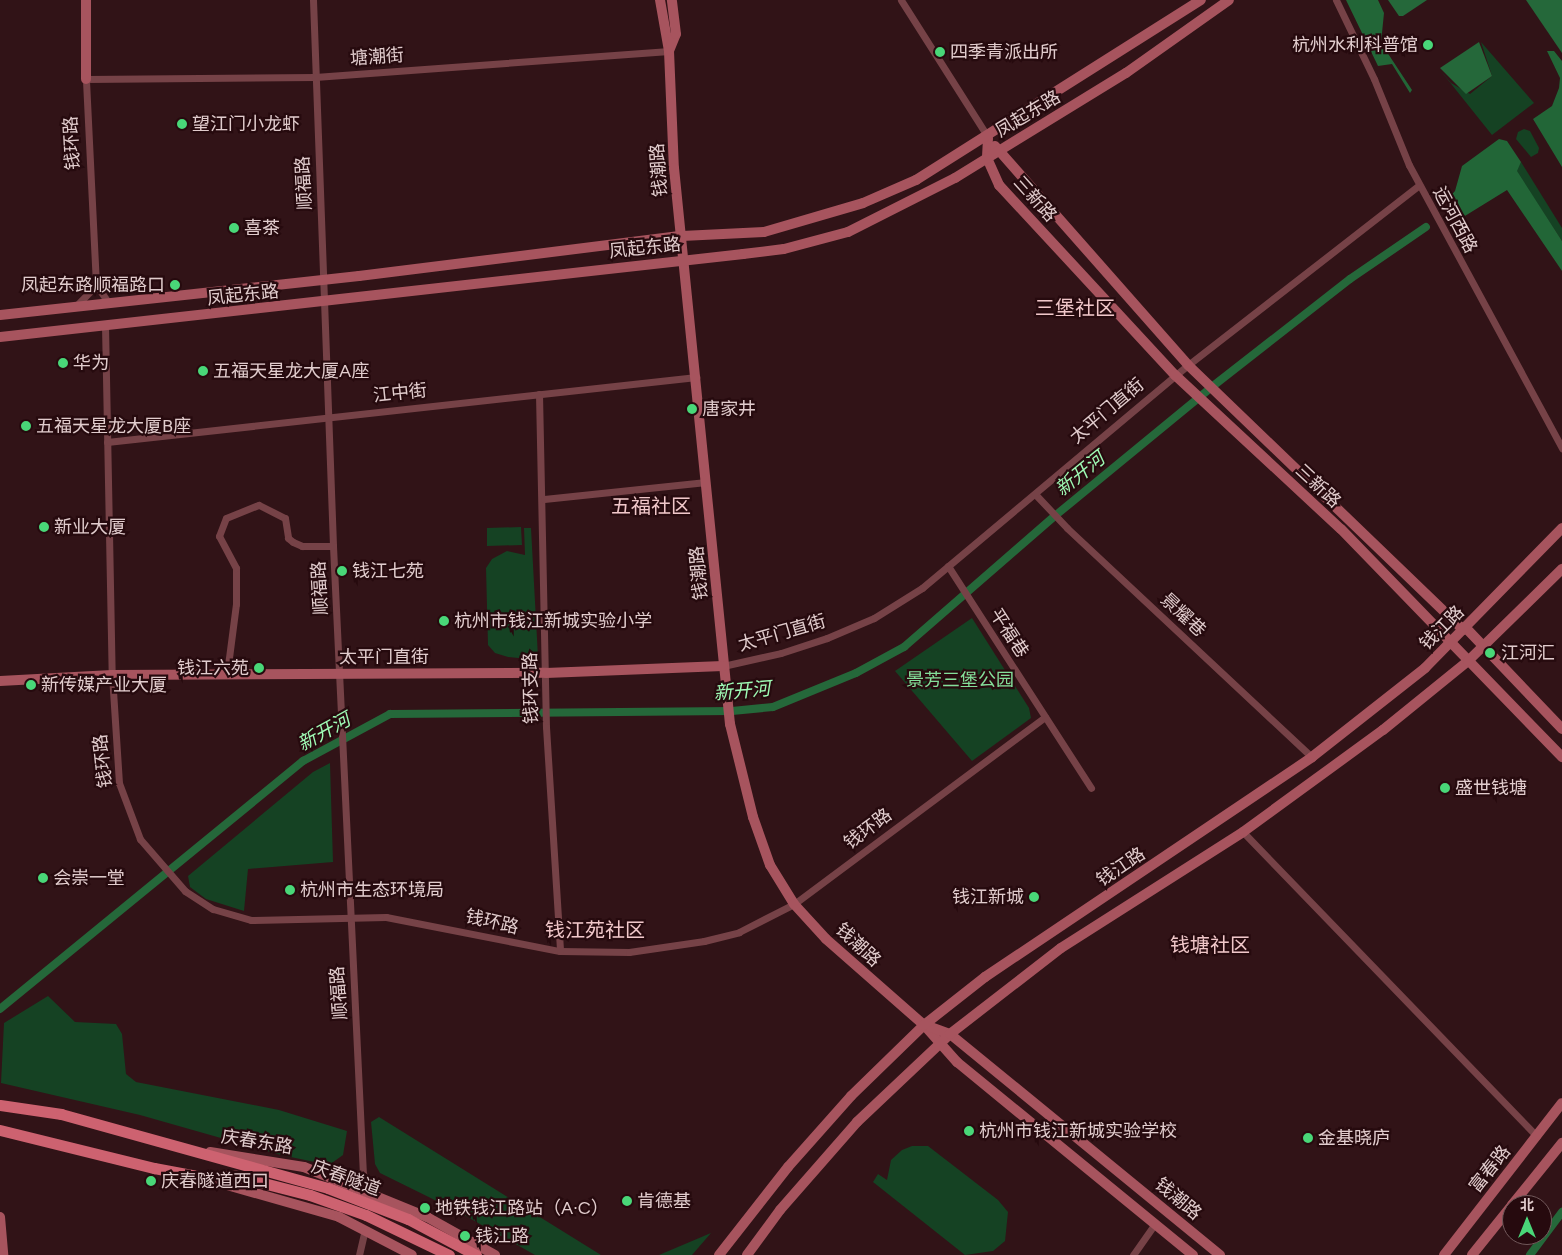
<!DOCTYPE html>
<html>
<head>
<meta charset="utf-8">
<style>
  body { margin:0 }
  #map { position:relative; width:1562px; height:1255px; overflow:hidden; background:#311317; font-family:Figtree,"Noto Sans SC",sans-serif }
  div>[style] { position:absolute }
  [style*='--x'] { left:calc(var(--x)*1px); top:calc(var(--y)*1px); width:calc(var(--w)*1px); rotate:calc(var(--a)*1deg) }
  .green>* { inset:0; background:#154223 }
  .forest>* { inset:0; background:#226637 }
  .water>* { inset:0; background:#25683a }
  .canal>* { height:8px; margin:-4px; padding:0 4px; transform-origin:4px; border-radius:4px; background:#25683a }
  .street>* { height:7px; margin:-3.5px; padding:0 3.5px; transform-origin:3.5px; border-radius:3.5px; background:#764247 }
  .secondary>* { height:10px; margin:-5px; padding:0 5px; transform-origin:5px; border-radius:5px; background:#a7545e }
  .primary>* { height:11px; margin:-5.5px; padding:0 5.5px; transform-origin:5.5px; border-radius:5.5px; background:#cd6270 }
  .dots>* { width:14px; height:14px; translate:-50% -50%; box-sizing:border-box; border:2px solid #260a0e; border-radius:50% }
  span { translate:-50% -50%; white-space:nowrap; text-align:center; line-height:1.15; -webkit-text-stroke:4.5px #260a0e; paint-order:stroke }
  .poi-label { font-size:18px; color:#e1cccd }
  .right { translate:-100% -50%; text-align:right }
  .left { translate:0 -50%; text-align:left }
  .street-label { font-size:18px; color:#e1cccd }
  .park-label { font-size:18px; color:#84df9a }
  .water-label { font-size:19px; color:#9ffbb5; font-style:italic }
  .quarter-label { font-size:20px; color:#f0c7c9 }
  .north { position:absolute; left:1502px; top:1195px; width:50px; height:50px; box-sizing:border-box; background:#260a0e; border:1px solid #71585a; border-radius:50%; rotate:0deg; font-size:14px; font-weight:700; line-height:20px; text-align:center; color:#e1cccd }
  .north::after { content:''; display:block; margin:auto; width:18px; height:22px; background:#49d778; clip-path:polygon(50% 0,100% 100%,50% 72%,0 100%) }
</style>
</head>
<body>
<div id="map">
  <div class="green">
    <div style="clip-path:polygon(1481px 42px,1534px 103px,1492px 135px,1440px 70px,1451px 83px,1470px 94px,1492px 76px)"></div>
    <div style="clip-path:polygon(1524px 129px,1530px 131px,1539px 148px,1538px 153px,1531px 157px,1516px 139px,1518px 132px)"></div>
    <div style="clip-path:polygon(1521px 162px,1562px 228px,1562px 241px,1516px 171px)"></div>
    <div style="clip-path:polygon(521px 527px,522px 545px,487px 546px,487px 528px)"></div>
    <div style="clip-path:polygon(524px 528px,531px 528px,538px 657px,532px 657px,531px 652px,519px 658px,508px 657px,495px 653px,488px 645px,486px 568px,492px 559px,507px 551px,525px 555px)"></div>
    <div style="clip-path:polygon(972px 618px,1029px 708px,1031px 718px,972px 761px,895px 671px)"></div>
    <div style="clip-path:polygon(330px 763px,333px 862px,248px 869px,244px 911px,206px 899px,190px 887px,188px 876px,313px 772px)"></div>
    <div style="clip-path:polygon(48px 996px,75px 1022px,116px 1024px,122px 1034px,126px 1074px,136px 1082px,279px 1110px,347px 1131px,343px 1155px,329px 1165px,281px 1155px,140px 1115px,1px 1083px,4px 1023px)"></div>
    <div style="clip-path:polygon(379px 1117px,601px 1255px,535px 1255px,457px 1211px,380px 1173px,375px 1164px,371px 1122px)"></div>
    <div style="clip-path:polygon(912px 1146px,928px 1146px,998px 1200px,1008px 1212px,1005px 1241px,993px 1251px,965px 1255px,873px 1182px,878px 1174px,887px 1180px,891px 1160px,902px 1150px)"></div>
    <div style="clip-path:polygon(711px 1233px,692px 1255px,659px 1255px)"></div>
  </div>
  <div class="forest">
    <div style="clip-path:polygon(1346px 0,1378px 0,1384px 13px,1381px 43px,1412px 90px,1410px 93px,1392px 64px,1378px 66px)"></div>
    <div style="clip-path:polygon(1547px 51px,1554px 51px,1562px 61px,1562px 167px,1533px 119px,1552px 106px,1559px 88px,1560px 78px)"></div>
    <div style="clip-path:polygon(1499px 139px,1507px 141px,1521px 162px,1517px 171px,1562px 241px,1562px 271px,1507px 190px,1460px 219px,1447px 200px,1455px 191px,1462px 166px)"></div>
  </div>
  <div class="water">
    <div style="clip-path:polygon(1388px 0,1427px 0,1403px 16px,1399px 16px)"></div>
    <div style="clip-path:polygon(1527px 0,1562px 0,1562px 53px,1526px 0)"></div>
    <div style="clip-path:polygon(1479px 42px,1492px 76px,1466px 94px,1440px 68px)"></div>
  </div>
  <div class="canal">
    <div style="--x:0;--y:1009;--w:392;--a:-39.3"></div>
    <div style="--x:303;--y:761;--w:99;--a:-28.4"></div>
    <div style="--x:390;--y:714;--w:342;--a:-0.5"></div>
    <div style="--x:732;--y:711;--w:41;--a:-5.6"></div>
    <div style="--x:773;--y:707;--w:90;--a:-22.3"></div>
    <div style="--x:856;--y:673;--w:55;--a:-28.4"></div>
    <div style="--x:904;--y:647;--w:201;--a:-41"></div>
    <div style="--x:1056;--y:515;--w:203;--a:-39.4"></div>
    <div style="--x:1213;--y:386;--w:174;--a:-38"></div>
    <div style="--x:1350;--y:279;--w:92;--a:-34.4"></div>
    <div style="--x:1530;--y:1255;--w:54;--a:-53.3"></div>
  </div>
  <div class="street">
    <div style="--x:313;--y:0;--w:546;--a:87.9"></div>
    <div style="--x:333;--y:546;--w:629;--a:87.27"></div>
    <div style="--x:901;--y:0;--w:162;--a:57.6"></div>
    <div style="--x:1336;--y:0;--w:88;--a:64.3"></div>
    <div style="--x:1374;--y:79;--w:93;--a:67.9"></div>
    <div style="--x:1409;--y:165;--w:322;--a:61.6"></div>
    <div style="--x:108;--y:302;--w:21;--a:-125"></div>
    <div style="--x:96;--y:285;--w:206;--a:-92.8"></div>
    <div style="--x:86;--y:79;--w:229;--a:-0.5"></div>
    <div style="--x:315;--y:77;--w:355;--a:-4.2"></div>
    <div style="--x:76;--y:306;--w:29;--a:-46"></div>
    <div style="--x:105;--y:325;--w:350;--a:88.9"></div>
    <div style="--x:112;--y:675;--w:108;--a:86.3"></div>
    <div style="--x:119;--y:783;--w:60;--a:69.4"></div>
    <div style="--x:140;--y:839;--w:69;--a:49.1"></div>
    <div style="--x:185;--y:891;--w:33;--a:33"></div>
    <div style="--x:213;--y:909;--w:40;--a:16"></div>
    <div style="--x:251;--y:920;--w:135;--a:-1.3"></div>
    <div style="--x:386;--y:917;--w:177;--a:11.1"></div>
    <div style="--x:560;--y:951;--w:69;--a:0.8"></div>
    <div style="--x:629;--y:952;--w:76;--a:-8.3"></div>
    <div style="--x:704;--y:941;--w:36;--a:-14"></div>
    <div style="--x:739;--y:932;--w:62;--a:-27"></div>
    <div style="--x:794;--y:904;--w:313;--a:-36.7"></div>
    <div style="--x:539;--y:394;--w:333;--a:88.8"></div>
    <div style="--x:546;--y:727;--w:224;--a:86.4"></div>
    <div style="--x:107;--y:442;--w:593;--a:-6.3"></div>
    <div style="--x:1035;--y:494;--w:47;--a:46.7"></div>
    <div style="--x:1067;--y:528;--w:335;--a:43.1"></div>
    <div style="--x:544;--y:499;--w:163;--a:-6"></div>
    <div style="--x:948;--y:566;--w:264;--a:57.2"></div>
    <div style="--x:723;--y:666;--w:59;--a:-12.6"></div>
    <div style="--x:781;--y:653;--w:48;--a:-18.1"></div>
    <div style="--x:827;--y:638;--w:51;--a:-23.1"></div>
    <div style="--x:874;--y:618;--w:57;--a:-32"></div>
    <div style="--x:922;--y:588;--w:347;--a:-40"></div>
    <div style="--x:1188;--y:365;--w:293;--a:-37.9"></div>
    <div style="--x:227;--y:673;--w:70;--a:-82.6"></div>
    <div style="--x:236;--y:604;--w:36;--a:-90"></div>
    <div style="--x:236;--y:568;--w:36;--a:-118"></div>
    <div style="--x:219;--y:536;--w:19;--a:-69"></div>
    <div style="--x:226;--y:518;--w:35;--a:-22"></div>
    <div style="--x:259;--y:505;--w:29;--a:27"></div>
    <div style="--x:285;--y:518;--w:20;--a:81"></div>
    <div style="--x:288;--y:538;--w:6;--a:39"></div>
    <div style="--x:293;--y:542;--w:10;--a:24"></div>
    <div style="--x:302;--y:546;--w:31;--a:0"></div>
    <div style="--x:1243;--y:832;--w:423;--a:46"></div>
    <div style="--x:363;--y:1174;--w:25;--a:58"></div>
    <div style="--x:337;--y:1180;--w:27;--a:-13"></div>
    <div style="--x:359;--y:1255;--w:23;--a:-77"></div>
    <div style="--x:1133;--y:1255;--w:37;--a:-55"></div>
  </div>
  <div class="secondary">
    <div style="--x:86;--y:0;--w:79;--a:90"></div>
    <div style="--x:660;--y:0;--w:52;--a:80"></div>
    <div style="--x:669;--y:51;--w:117;--a:87.6"></div>
    <div style="--x:674;--y:168;--w:559;--a:84.25"></div>
    <div style="--x:730;--y:724;--w:96;--a:76.1"></div>
    <div style="--x:753;--y:817;--w:51;--a:70.5"></div>
    <div style="--x:770;--y:865;--w:46;--a:58.4"></div>
    <div style="--x:794;--y:904;--w:47;--a:47.6"></div>
    <div style="--x:826;--y:939;--w:130;--a:41.3"></div>
    <div style="--x:924;--y:1025;--w:50;--a:48.3"></div>
    <div style="--x:957;--y:1062;--w:305;--a:39.3"></div>
    <div style="--x:669;--y:51;--w:18;--a:-68"></div>
    <div style="--x:676;--y:34;--w:34;--a:-97"></div>
    <div style="--x:988;--y:138;--w:20;--a:93"></div>
    <div style="--x:987;--y:158;--w:30;--a:66"></div>
    <div style="--x:999;--y:185;--w:259;--a:47.2"></div>
    <div style="--x:1175;--y:375;--w:226;--a:42.9"></div>
    <div style="--x:1341;--y:529;--w:318;--a:45.9"></div>
    <div style="--x:995;--y:146;--w:292;--a:48.6"></div>
    <div style="--x:1188;--y:365;--w:382;--a:43.9"></div>
    <div style="--x:0;--y:315;--w:361;--a:-6.2"></div>
    <div style="--x:359;--y:276;--w:325;--a:-7.1"></div>
    <div style="--x:682;--y:236;--w:82;--a:-2.8"></div>
    <div style="--x:764;--y:232;--w:103;--a:-16.3"></div>
    <div style="--x:863;--y:203;--w:58;--a:-23.5"></div>
    <div style="--x:916;--y:180;--w:337;--a:-32.3"></div>
    <div style="--x:0;--y:337;--w:748;--a:-6.37"></div>
    <div style="--x:743;--y:254;--w:41;--a:-7"></div>
    <div style="--x:784;--y:249;--w:66;--a:-14.9"></div>
    <div style="--x:848;--y:232;--w:120;--a:-26.8"></div>
    <div style="--x:955;--y:178;--w:201;--a:-31.6"></div>
    <div style="--x:1126;--y:73;--w:126;--a:-35.3"></div>
    <div style="--x:1465;--y:627;--w:141;--a:46.4"></div>
    <div style="--x:0;--y:681;--w:112;--a:-3.1"></div>
    <div style="--x:112;--y:675;--w:434;--a:-0.3"></div>
    <div style="--x:546;--y:673;--w:177;--a:-2.3"></div>
    <div style="--x:925;--y:1025;--w:27;--a:20"></div>
    <div style="--x:950;--y:1034;--w:349;--a:39.3"></div>
    <div style="--x:210;--y:1152;--w:95;--a:9.1"></div>
    <div style="--x:304;--y:1167;--w:133;--a:22.1"></div>
    <div style="--x:427;--y:1217;--w:78;--a:29.2"></div>
    <div style="--x:206;--y:1179;--w:138;--a:15.9"></div>
    <div style="--x:339;--y:1217;--w:82;--a:27.5"></div>
    <div style="--x:1512;--y:1205;--w:80;--a:-51.1"></div>
    <div style="--x:0;--y:1217;--w:38;--a:85"></div>
    <div style="--x:719;--y:1255;--w:112;--a:-51.9"></div>
    <div style="--x:788;--y:1167;--w:95;--a:-48.4"></div>
    <div style="--x:851;--y:1096;--w:102;--a:-44.2"></div>
    <div style="--x:924;--y:1025;--w:78;--a:-38.2"></div>
    <div style="--x:985;--y:977;--w:394;--a:-33.9"></div>
    <div style="--x:1312;--y:757;--w:144;--a:-38.2"></div>
    <div style="--x:1425;--y:668;--w:196;--a:-45.6"></div>
    <div style="--x:747;--y:1255;--w:56;--a:-53.7"></div>
    <div style="--x:780;--y:1210;--w:117;--a:-48.8"></div>
    <div style="--x:857;--y:1122;--w:128;--a:-43.4"></div>
    <div style="--x:950;--y:1034;--w:140;--a:-37.8"></div>
    <div style="--x:1061;--y:948;--w:216;--a:-32.5"></div>
    <div style="--x:1243;--y:832;--w:173;--a:-36.1"></div>
    <div style="--x:1383;--y:730;--w:109;--a:-39.1"></div>
    <div style="--x:1468;--y:661;--w:132;--a:-44.4"></div>
    <div style="--x:1444;--y:1255;--w:192;--a:-52.2"></div>
    <div style="--x:1472;--y:1255;--w:64;--a:-51.3"></div>
  </div>
  <div class="primary">
    <div style="--x:0;--y:1105;--w:62;--a:8.4"></div>
    <div style="--x:61;--y:1114;--w:277;--a:15.5"></div>
    <div style="--x:328;--y:1188;--w:86;--a:21.2"></div>
    <div style="--x:408;--y:1219;--w:77;--a:27.9"></div>
    <div style="--x:0;--y:1130;--w:159;--a:13.9"></div>
    <div style="--x:154;--y:1168;--w:49;--a:10.6"></div>
    <div style="--x:202;--y:1177;--w:34;--a:-2"></div>
    <div style="--x:236;--y:1176;--w:76;--a:14.4"></div>
    <div style="--x:310;--y:1195;--w:59;--a:19.7"></div>
    <div style="--x:366;--y:1215;--w:92;--a:25.7"></div>
  </div>
  <div class="dots">
    <div style="left:1428px;top:45px;background:#49d778"></div>
    <div style="left:940px;top:52px;background:#49d778"></div>
    <div style="left:182px;top:124px;background:#49d778"></div>
    <div style="left:234px;top:228px;background:#49d778"></div>
    <div style="left:175px;top:285px;background:#49d778"></div>
    <div style="left:63px;top:363px;background:#49d778"></div>
    <div style="left:203px;top:371px;background:#49d778"></div>
    <div style="left:692px;top:409px;background:#49d778"></div>
    <div style="left:26px;top:426px;background:#49d778"></div>
    <div style="left:44px;top:527px;background:#49d778"></div>
    <div style="left:342px;top:571px;background:#49d778"></div>
    <div style="left:444px;top:621px;background:#49d778"></div>
    <div style="left:1490px;top:653px;background:#49d778"></div>
    <div style="left:259px;top:668px;background:#49d778"></div>
    <div style="left:31px;top:685px;background:#49d778"></div>
    <div style="left:1445px;top:788px;background:#49d778"></div>
    <div style="left:43px;top:878px;background:#49d778"></div>
    <div style="left:290px;top:890px;background:#49d778"></div>
    <div style="left:1034px;top:897px;background:#49d778"></div>
    <div style="left:969px;top:1131px;background:#49d778"></div>
    <div style="left:1308px;top:1138px;background:#49d778"></div>
    <div style="left:151px;top:1181px;background:#49d778"></div>
    <div style="left:627px;top:1201px;background:#49d778"></div>
    <div style="left:425px;top:1208px;background:#49d778"></div>
    <div style="left:465px;top:1236px;background:#49d778"></div>
  </div>
  <div class="poi-label">
    <span class="right" style="left:1418px;top:45px">杭州水利科普馆</span>
    <span class="left" style="left:950px;top:52px">四季青派出所</span>
    <span class="left" style="left:192px;top:124px">望江门小龙虾</span>
    <span class="left" style="left:244px;top:228px">喜茶</span>
    <span class="right" style="left:165px;top:285px">凤起东路顺福路口</span>
    <span class="left" style="left:73px;top:363px">华为</span>
    <span class="left" style="left:213px;top:371px">五福天星龙大厦A座</span>
    <span class="left" style="left:702px;top:409px">唐家井</span>
    <span class="left" style="left:36px;top:426px">五福天星龙大厦B座</span>
    <span class="left" style="left:54px;top:527px">新业大厦</span>
    <span class="left" style="left:352px;top:571px">钱江七苑</span>
    <span class="left" style="left:454px;top:621px">杭州市钱江新城实验小学</span>
    <span class="left" style="left:1501px;top:653px">江河汇</span>
    <span class="right" style="left:249px;top:668px">钱江六苑</span>
    <span class="left" style="left:41px;top:685px">新传媒产业大厦</span>
    <span class="left" style="left:1455px;top:788px">盛世钱塘</span>
    <span class="left" style="left:53px;top:878px">会崇一堂</span>
    <span class="left" style="left:300px;top:890px">杭州市生态环境局</span>
    <span class="right" style="left:1024px;top:897px">钱江新城</span>
    <span class="left" style="left:979px;top:1131px">杭州市钱江新城实验学校</span>
    <span class="left" style="left:1318px;top:1138px">金基晓庐</span>
    <span class="left" style="left:161px;top:1181px">庆春隧道西口</span>
    <span class="left" style="left:637px;top:1201px">肯德基</span>
    <span class="left" style="left:435px;top:1208px">地铁钱江路站（A·C）</span>
    <span class="left" style="left:475px;top:1236px">钱江路</span>
  </div>
  <div class="street-label">
    <span style="left:377px;top:57px;rotate:-4deg">塘潮街</span>
    <span style="left:1028px;top:114px;rotate:-31deg">凤起东路</span>
    <span style="left:72px;top:143px;rotate:-93deg">钱环路</span>
    <span style="left:659px;top:170px;rotate:-94deg">钱潮路</span>
    <span style="left:304px;top:183px;rotate:-93deg">顺福路</span>
    <span style="left:1035px;top:199px;rotate:48deg">三新路</span>
    <span style="left:1455px;top:220px;rotate:62deg">运河西路</span>
    <span style="left:645px;top:248px;rotate:-6deg">凤起东路</span>
    <span style="left:243px;top:295px;rotate:-6deg">凤起东路</span>
    <span style="left:400px;top:393px;rotate:-6deg">江中街</span>
    <span style="left:1107px;top:411px;rotate:-40deg">太平门直街</span>
    <span style="left:1318px;top:486px;rotate:43deg">三新路</span>
    <span style="left:699px;top:573px;rotate:-95deg">钱潮路</span>
    <span style="left:320px;top:588px;rotate:-93deg">顺福路</span>
    <span style="left:1183px;top:615px;rotate:43deg">景耀巷</span>
    <span style="left:1442px;top:628px;rotate:-45deg">钱江路</span>
    <span style="left:782px;top:633px;rotate:-16deg">太平门直街</span>
    <span style="left:1009px;top:633px;rotate:57deg">平福巷</span>
    <span style="left:384px;top:657px">太平门直街</span>
    <span style="left:531px;top:688px;rotate:-91deg">钱环支路</span>
    <span style="left:103px;top:761px;rotate:-96deg">钱环路</span>
    <span style="left:868px;top:829px;rotate:-37deg">钱环路</span>
    <span style="left:1121px;top:867px;rotate:-34deg">钱江路</span>
    <span style="left:492px;top:922px;rotate:13deg">钱环路</span>
    <span style="left:858px;top:945px;rotate:43deg">钱潮路</span>
    <span style="left:339px;top:993px;rotate:-94deg">顺福路</span>
    <span style="left:257px;top:1142px;rotate:9deg">庆春东路</span>
    <span style="left:1490px;top:1169px;rotate:-52deg">富春路</span>
    <span style="left:346px;top:1178px;rotate:20deg">庆春隧道</span>
    <span style="left:1178px;top:1199px;rotate:40deg">钱潮路</span>
  </div>
  <div class="park-label">
    <span style="left:960px;top:680px">景芳三堡公园</span>
  </div>
  <div class="water-label">
    <span style="left:1080px;top:474px;rotate:-39deg">新开河</span>
    <span style="left:742px;top:691px;rotate:-5deg">新开河</span>
    <span style="left:324px;top:732px;rotate:-29deg">新开河</span>
  </div>
  <div class="quarter-label">
    <span style="left:1075px;top:308px">三堡社区</span>
    <span style="left:651px;top:506px">五福社区</span>
    <span style="left:595px;top:930px">钱江苑社区</span>
    <span style="left:1210px;top:945px">钱塘社区</span>
  </div>
  <div class="north">北</div>
</div>
</body>
</html>
